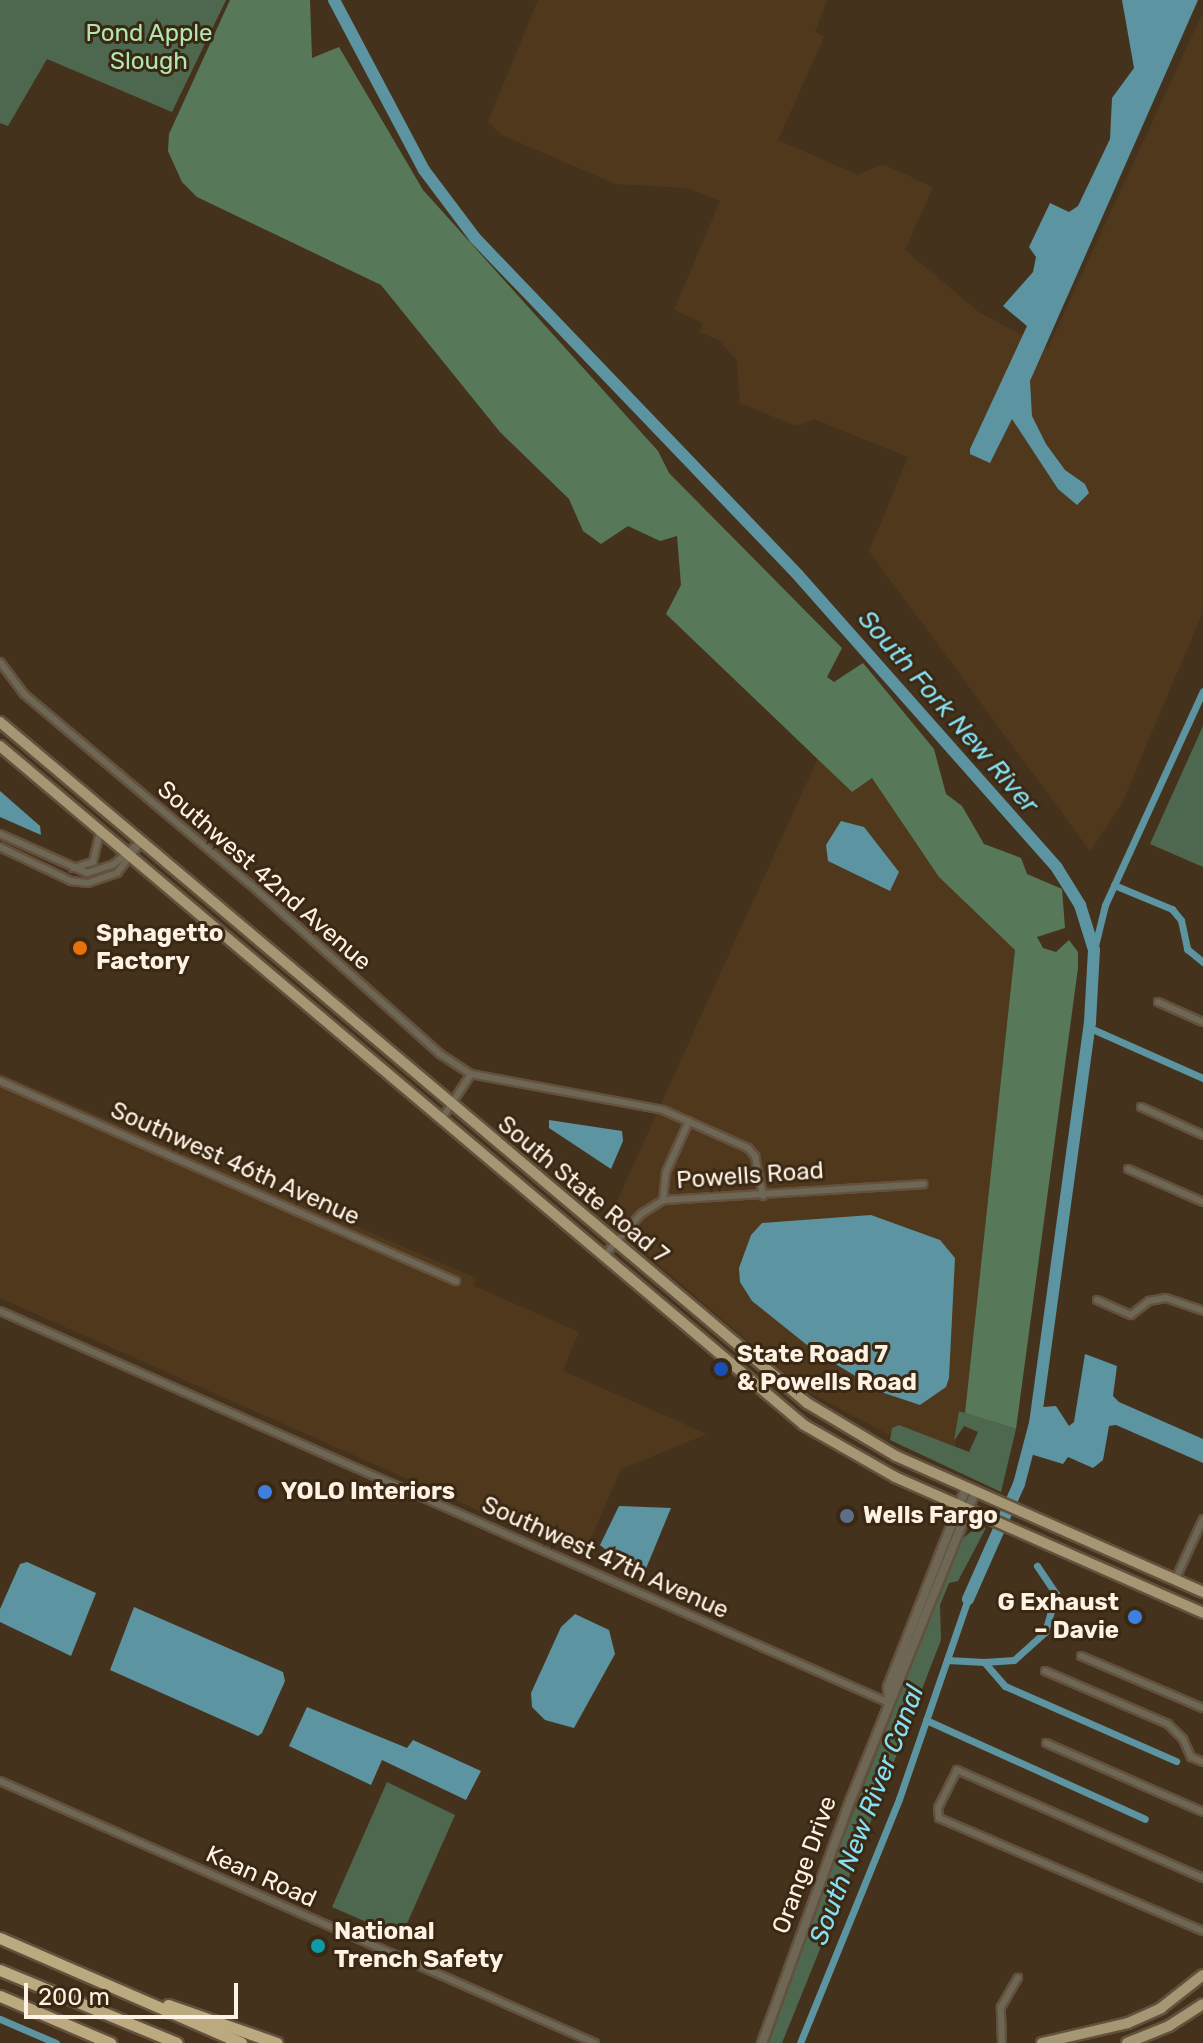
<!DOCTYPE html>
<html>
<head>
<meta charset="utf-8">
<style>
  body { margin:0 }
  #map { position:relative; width:1203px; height:2043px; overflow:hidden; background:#45321d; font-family:Rubik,sans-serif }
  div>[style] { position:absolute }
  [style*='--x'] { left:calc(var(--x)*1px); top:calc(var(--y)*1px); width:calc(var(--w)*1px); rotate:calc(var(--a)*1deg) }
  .built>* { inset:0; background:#50381d }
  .green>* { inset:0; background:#4e684f }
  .forest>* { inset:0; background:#587959 }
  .water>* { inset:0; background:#5c94a1 }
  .canal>* { height:7px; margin:-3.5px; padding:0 3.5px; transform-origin:3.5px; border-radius:3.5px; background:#5c94a1 }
  .river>* { height:12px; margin:-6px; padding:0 6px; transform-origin:6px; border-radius:6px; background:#5c94a1 }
  .roads { filter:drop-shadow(2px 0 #63513d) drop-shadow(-2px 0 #63513d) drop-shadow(0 2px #63513d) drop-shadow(0 -2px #63513d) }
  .minor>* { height:6px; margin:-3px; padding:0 3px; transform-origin:3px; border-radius:3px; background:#6e6756 }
  .tertiary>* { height:8px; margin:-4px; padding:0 4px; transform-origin:4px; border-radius:4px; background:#6e6756 }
  .primary>* { height:10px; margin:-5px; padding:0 5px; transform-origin:5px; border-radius:5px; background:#a59773 }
  .motorway>* { height:11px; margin:-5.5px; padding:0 5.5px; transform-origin:5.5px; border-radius:5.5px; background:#bbaa7f }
  .dots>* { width:22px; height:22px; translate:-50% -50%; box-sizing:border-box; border:4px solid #3a2813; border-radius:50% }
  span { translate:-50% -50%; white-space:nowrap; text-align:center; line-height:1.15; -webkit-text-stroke:6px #3a2813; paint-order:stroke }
  .park-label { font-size:24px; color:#afe6b1 }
  .street-label { font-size:24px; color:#fef2e5 }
  .poi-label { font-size:24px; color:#fef2e5; font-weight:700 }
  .left { translate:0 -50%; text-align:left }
  .right { translate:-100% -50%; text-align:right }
  .water-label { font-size:26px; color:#85e0f5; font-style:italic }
  .scale { position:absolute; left:24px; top:1983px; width:214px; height:36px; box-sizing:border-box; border:4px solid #fef2e5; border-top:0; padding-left:10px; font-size:24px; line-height:28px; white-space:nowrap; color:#fef2e5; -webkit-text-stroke:6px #3a2813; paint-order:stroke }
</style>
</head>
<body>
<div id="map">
  <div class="built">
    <div style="clip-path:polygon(538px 0,827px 0,815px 32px,824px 37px,778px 140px,858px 175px,883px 164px,933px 187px,905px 250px,980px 313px,1048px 348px,1203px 12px,1203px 612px,1121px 805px,1090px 851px,869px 551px,908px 457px,814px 419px,796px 426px,740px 403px,737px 361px,719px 340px,699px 332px,703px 323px,674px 310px,720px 201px,687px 188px,615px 184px,502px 135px,488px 122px)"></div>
    <div style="clip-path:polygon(818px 758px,851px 792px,872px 778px,939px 877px,1015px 950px,965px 1413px,960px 1411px,955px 1448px,899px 1425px,889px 1435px,802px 1388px,608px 1221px)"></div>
    <div style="clip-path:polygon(0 1073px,476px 1278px,474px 1286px,579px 1332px,563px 1371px,707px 1434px,621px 1469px,583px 1557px,0 1298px)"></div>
  </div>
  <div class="green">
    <div style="clip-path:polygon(0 0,226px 0,172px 112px,47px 59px,8px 126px,0 123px)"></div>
    <div style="clip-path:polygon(1203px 726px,1203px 867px,1150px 844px)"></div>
    <div style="clip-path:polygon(959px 1411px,1016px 1429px,1001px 1492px,890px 1440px,892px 1428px,899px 1425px,969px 1452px,978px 1432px,964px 1426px,954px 1441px)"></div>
    <div style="clip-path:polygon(979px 1525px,986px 1528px,958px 1581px,949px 1583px,940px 1605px,941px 1640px,854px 1865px,782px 2043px,769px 2043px,828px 1876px,961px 1540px)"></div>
    <div style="clip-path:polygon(387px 1782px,455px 1815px,401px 1937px,332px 1907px)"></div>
  </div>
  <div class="forest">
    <div style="clip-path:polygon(230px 0,310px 0,312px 58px,339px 47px,423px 190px,658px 451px,669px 473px,842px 648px,827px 677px,834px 682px,863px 663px,934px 749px,946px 794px,962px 806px,984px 844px,1021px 858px,1027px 874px,1062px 889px,1065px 928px,1037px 937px,1043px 948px,1056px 952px,1069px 940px,1078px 952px,1078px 968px,1016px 1429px,965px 1413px,1015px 950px,939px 877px,872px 778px,852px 792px,666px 614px,681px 585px,677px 536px,660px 541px,628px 526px,601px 544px,583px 531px,569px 499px,500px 432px,381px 285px,197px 197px,182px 182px,168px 151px,169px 134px)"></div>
  </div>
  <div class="water">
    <div style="clip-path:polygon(1122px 0,1198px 0,1030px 381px,1032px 416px,1046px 444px,1065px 470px,1085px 484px,1089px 493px,1077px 505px,1058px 489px,1012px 419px,990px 463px,970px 454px,970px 449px,1027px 326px,1003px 306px,1033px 272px,1036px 257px,1029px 247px,1050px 203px,1069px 212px,1078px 206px,1110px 139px,1112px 98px,1134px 68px)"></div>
    <div style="clip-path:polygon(0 791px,40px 826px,41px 835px,0 817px)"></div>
    <div style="clip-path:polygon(841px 821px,864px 827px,899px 872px,890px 891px,828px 861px,826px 845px)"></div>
    <div style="clip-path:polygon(549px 1120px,622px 1131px,623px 1141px,611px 1169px,549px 1128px)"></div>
    <div style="clip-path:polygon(871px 1215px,940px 1240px,955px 1258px,949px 1378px,946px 1387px,920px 1405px,884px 1393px,817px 1353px,752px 1301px,740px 1282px,739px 1268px,751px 1235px,762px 1223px)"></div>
    <div style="clip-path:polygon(1085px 1354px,1117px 1366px,1113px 1396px,1119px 1402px,1203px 1439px,1203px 1463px,1116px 1425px,1109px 1426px,1103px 1460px,1093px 1468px,1068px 1457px,1063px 1464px,1027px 1453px,1043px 1407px,1056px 1406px,1069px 1426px,1074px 1422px)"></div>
    <div style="clip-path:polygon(619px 1506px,671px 1508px,645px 1571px,622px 1563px,600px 1545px)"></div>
    <div style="clip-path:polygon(27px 1562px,96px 1593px,71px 1656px,0 1622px,0 1609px,20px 1564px)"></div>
    <div style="clip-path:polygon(134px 1607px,283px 1672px,285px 1681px,262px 1733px,258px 1736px,110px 1670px)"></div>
    <div style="clip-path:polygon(575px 1614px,609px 1630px,615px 1654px,574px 1728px,545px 1720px,532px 1707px,531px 1693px,561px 1627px)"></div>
    <div style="clip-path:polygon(307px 1707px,407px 1748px,413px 1740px,481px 1771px,466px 1800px,382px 1760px,371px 1785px,289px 1746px)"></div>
  </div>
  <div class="canal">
    <div style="--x:1114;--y:885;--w:63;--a:22.5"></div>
    <div style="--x:1172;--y:909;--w:14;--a:51"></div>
    <div style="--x:1181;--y:920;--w:30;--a:78"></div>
    <div style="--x:1187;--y:949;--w:21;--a:39"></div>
    <div style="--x:1094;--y:950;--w:46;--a:-76.3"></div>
    <div style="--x:1105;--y:905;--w:235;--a:-65.4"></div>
    <div style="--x:1090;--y:1028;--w:124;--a:23.9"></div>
    <div style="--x:947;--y:1660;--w:37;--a:3"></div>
    <div style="--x:984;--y:1662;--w:32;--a:49"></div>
    <div style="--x:1005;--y:1686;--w:187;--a:23.7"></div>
    <div style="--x:984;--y:1662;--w:30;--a:-4"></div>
    <div style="--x:1014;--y:1660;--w:42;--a:-42.1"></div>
    <div style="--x:1045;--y:1632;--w:40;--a:-74"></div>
    <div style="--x:1056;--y:1594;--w:34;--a:-124"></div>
    <div style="--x:926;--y:1720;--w:240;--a:24.3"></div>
    <div style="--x:0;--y:2019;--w:61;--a:23.2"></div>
    <div style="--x:800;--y:2043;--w:263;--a:-67.9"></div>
    <div style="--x:899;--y:1799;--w:212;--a:-71"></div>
  </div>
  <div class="river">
    <div style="--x:334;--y:0;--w:192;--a:62.1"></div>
    <div style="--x:424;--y:170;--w:85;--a:53.1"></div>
    <div style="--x:475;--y:238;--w:467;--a:46.2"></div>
    <div style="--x:798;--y:575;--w:391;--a:48.5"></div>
    <div style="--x:1057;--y:868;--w:44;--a:58.1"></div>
    <div style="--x:1080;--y:905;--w:47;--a:72.7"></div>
    <div style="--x:1094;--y:950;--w:72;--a:93.2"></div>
    <div style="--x:1090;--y:1022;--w:405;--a:97.8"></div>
    <div style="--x:1035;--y:1423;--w:63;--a:104.7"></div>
    <div style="--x:1019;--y:1484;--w:126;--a:113.9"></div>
  </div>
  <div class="roads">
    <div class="minor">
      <div style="--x:0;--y:662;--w:40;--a:53"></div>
      <div style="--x:24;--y:694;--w:295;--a:40.1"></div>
      <div style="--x:250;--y:884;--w:255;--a:41.8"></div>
      <div style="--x:440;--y:1054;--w:37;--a:33"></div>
      <div style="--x:471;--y:1074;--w:55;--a:123.1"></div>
      <div style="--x:0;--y:834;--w:95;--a:24.1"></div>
      <div style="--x:87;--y:873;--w:28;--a:-18"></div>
      <div style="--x:114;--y:864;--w:31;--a:-40"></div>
      <div style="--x:0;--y:847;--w:79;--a:25.6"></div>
      <div style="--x:71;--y:881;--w:17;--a:7"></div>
      <div style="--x:88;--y:883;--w:31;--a:-19"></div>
      <div style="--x:117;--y:873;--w:39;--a:-52"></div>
      <div style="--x:73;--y:868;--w:21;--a:-17"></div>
      <div style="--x:93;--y:862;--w:31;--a:-77"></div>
      <div style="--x:1158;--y:1002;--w:49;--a:24"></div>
      <div style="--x:471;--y:1074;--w:195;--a:10.6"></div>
      <div style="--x:663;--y:1110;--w:93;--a:24.1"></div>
      <div style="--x:748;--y:1148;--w:11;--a:49"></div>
      <div style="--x:755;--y:1156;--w:41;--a:78.7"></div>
      <div style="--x:0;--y:1081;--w:498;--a:23.7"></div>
      <div style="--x:1141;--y:1107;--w:68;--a:24.3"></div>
      <div style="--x:1128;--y:1169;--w:82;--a:23.7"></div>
      <div style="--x:663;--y:1200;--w:28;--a:-84"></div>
      <div style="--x:666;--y:1172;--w:56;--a:-65.7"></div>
      <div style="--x:603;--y:1257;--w:57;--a:-48.5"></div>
      <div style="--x:641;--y:1214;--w:26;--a:-32"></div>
      <div style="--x:663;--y:1200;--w:261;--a:-3.5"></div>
      <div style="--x:1097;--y:1300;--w:37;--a:24"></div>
      <div style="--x:1131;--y:1315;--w:23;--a:-38"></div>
      <div style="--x:1149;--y:1301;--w:17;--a:-10"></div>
      <div style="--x:1166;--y:1298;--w:39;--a:19"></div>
      <div style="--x:0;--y:1311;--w:972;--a:23.79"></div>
      <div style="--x:1175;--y:1580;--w:67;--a:-65.3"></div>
      <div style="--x:1081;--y:1656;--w:133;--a:23.1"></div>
      <div style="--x:1045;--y:1671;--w:134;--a:23.3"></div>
      <div style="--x:1168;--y:1724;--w:21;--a:45"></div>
      <div style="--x:1183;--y:1739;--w:20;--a:66"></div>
      <div style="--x:1191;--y:1757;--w:13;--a:23"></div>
      <div style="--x:1046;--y:1743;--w:171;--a:23.7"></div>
      <div style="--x:0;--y:1781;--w:650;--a:23.77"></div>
      <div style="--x:1203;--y:1878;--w:269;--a:-156.3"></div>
      <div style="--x:957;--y:1770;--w:42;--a:116.6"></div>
      <div style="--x:938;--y:1808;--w:10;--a:84"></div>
      <div style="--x:939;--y:1818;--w:287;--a:23.2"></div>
      <div style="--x:1002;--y:2043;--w:36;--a:-92"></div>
      <div style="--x:1001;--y:2007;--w:34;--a:-60"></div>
    </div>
    <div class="tertiary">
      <div style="--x:889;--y:1703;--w:16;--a:-94"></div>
      <div style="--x:888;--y:1687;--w:214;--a:-68.6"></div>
      <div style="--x:762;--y:2043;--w:260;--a:-70"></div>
      <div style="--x:851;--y:1799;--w:331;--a:-68"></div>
    </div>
    <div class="primary">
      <div style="--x:0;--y:722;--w:1056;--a:40.16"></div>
      <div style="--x:807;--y:1403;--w:104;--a:30.8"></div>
      <div style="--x:896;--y:1456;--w:336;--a:23.9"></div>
      <div style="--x:0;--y:746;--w:1052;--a:40.18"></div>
      <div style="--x:804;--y:1425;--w:105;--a:29.7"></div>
      <div style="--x:895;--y:1477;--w:337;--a:23.8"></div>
      <div style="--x:1042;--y:2043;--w:88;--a:-13.1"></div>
      <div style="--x:1128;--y:2023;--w:36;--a:-24"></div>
      <div style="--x:1161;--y:2008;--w:53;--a:-38.2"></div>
      <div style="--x:1127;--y:2043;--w:45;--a:-22"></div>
      <div style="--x:1169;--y:2026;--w:40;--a:-32.9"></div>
    </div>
    <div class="motorway">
      <div style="--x:0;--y:1938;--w:263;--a:23.5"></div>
      <div style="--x:0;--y:1970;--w:191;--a:22.4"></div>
      <div style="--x:0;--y:1996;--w:120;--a:23.1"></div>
      <div style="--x:168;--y:2005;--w:115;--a:19.2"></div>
    </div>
  </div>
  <div class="dots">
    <div style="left:80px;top:948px;background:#e8710a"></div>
    <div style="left:721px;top:1369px;background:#1a4fb4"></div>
    <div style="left:265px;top:1492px;background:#3f7fe0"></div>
    <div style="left:847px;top:1516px;background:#5c6f8a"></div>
    <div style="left:1135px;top:1617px;background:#3f7fe0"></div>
    <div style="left:318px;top:1946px;background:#0f9aa8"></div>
  </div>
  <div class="park-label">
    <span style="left:149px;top:48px">Pond Apple<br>Slough</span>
  </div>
  <div class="street-label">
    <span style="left:264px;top:876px;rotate:41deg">Southwest 42nd Avenue</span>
    <span style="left:235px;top:1164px;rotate:24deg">Southwest 46th Avenue</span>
    <span style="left:750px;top:1176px;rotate:-4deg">Powells Road</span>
    <span style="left:583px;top:1190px;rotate:40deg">South State Road 7</span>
    <span style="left:605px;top:1558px;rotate:24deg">Southwest 47th Avenue</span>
    <span style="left:805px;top:1865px;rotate:-70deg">Orange Drive</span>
    <span style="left:261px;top:1877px;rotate:24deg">Kean Road</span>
  </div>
  <div class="poi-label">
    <span class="left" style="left:96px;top:948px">Sphagetto<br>Factory</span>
    <span class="left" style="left:737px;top:1369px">State Road 7<br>&amp; Powells Road</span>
    <span class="left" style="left:281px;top:1492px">YOLO Interiors</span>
    <span class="left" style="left:863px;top:1516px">Wells Fargo</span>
    <span class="right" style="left:1119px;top:1617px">G Exhaust<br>– Davie</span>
    <span class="left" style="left:334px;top:1946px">National<br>Trench Safety</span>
  </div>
  <div class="water-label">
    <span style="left:948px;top:712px;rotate:49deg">South Fork New River</span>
    <span style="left:867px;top:1815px;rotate:-69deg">South New River Canal</span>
  </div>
  <div class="scale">200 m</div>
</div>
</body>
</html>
